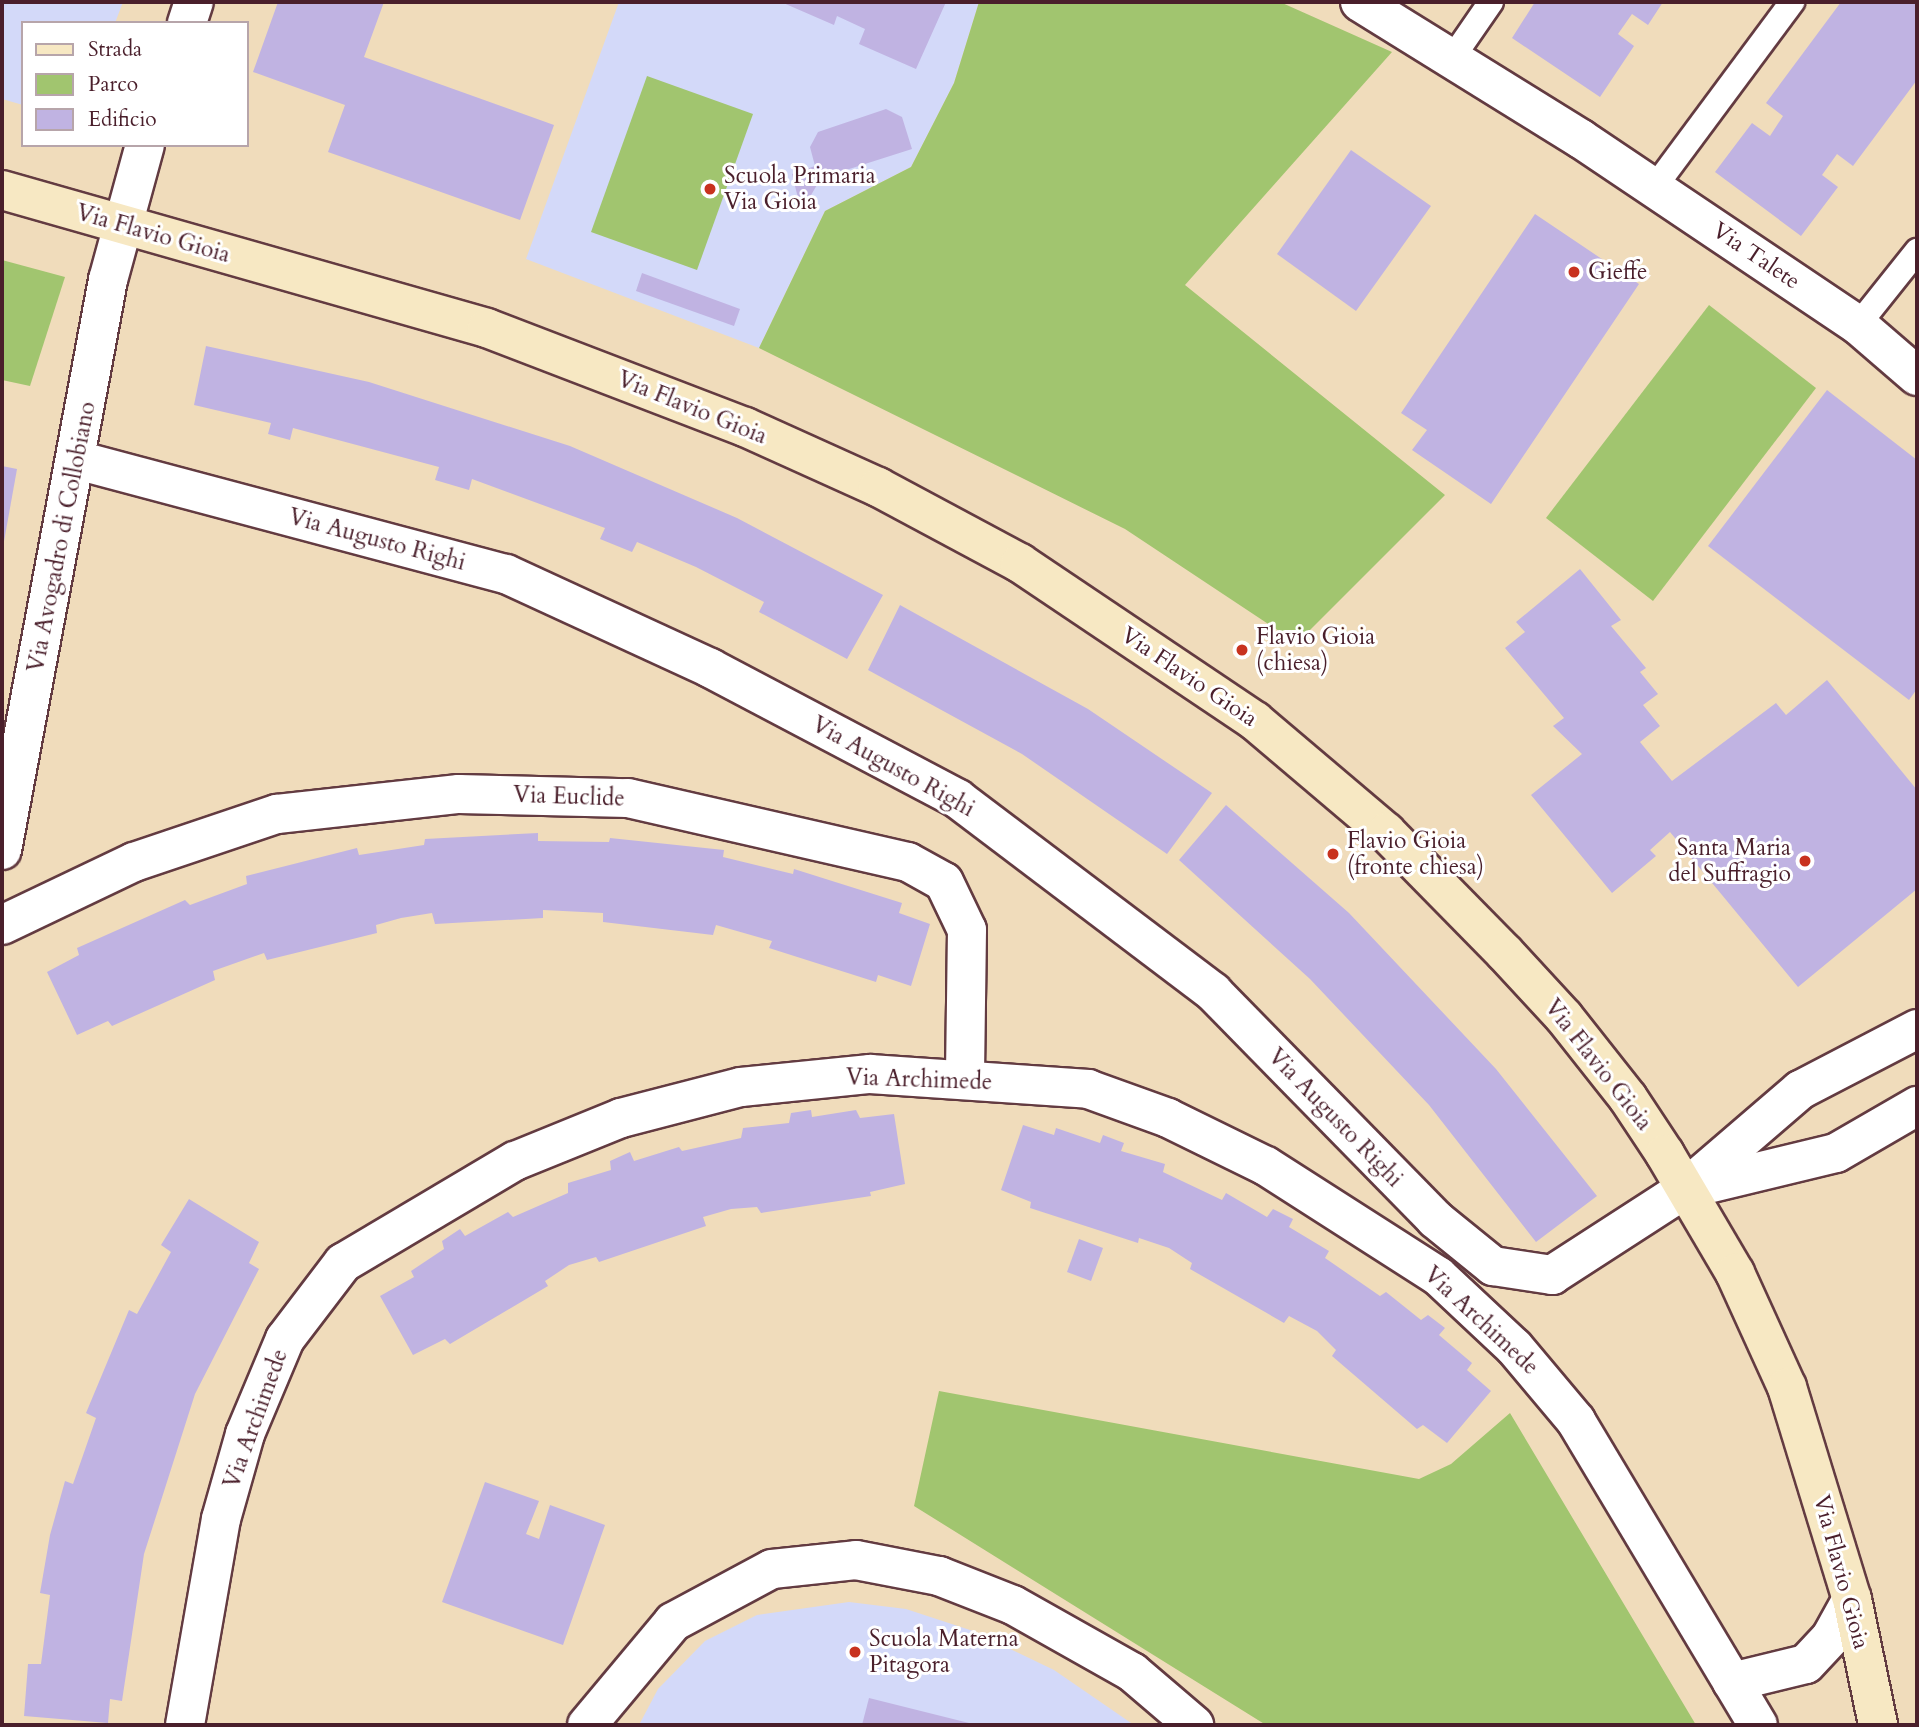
<!DOCTYPE html>
<html>
<head>
<meta charset="utf-8">
<style>
  body { margin:0 }
  #map { position:relative; width:1919px; height:1727px; overflow:hidden; background:#f0dcbb; font-family:Cardo,serif }
  div>[style] { position:absolute }
  [style*='--x'] { left:calc(var(--x)*1px); top:calc(var(--y)*1px); width:calc(var(--w)*1px); rotate:calc(var(--a)*1deg) }
  .built>* { inset:0; background:#d3d9f9 }
  .green>* { inset:0; background:#a1c56f }
  .building>* { inset:0; background:#c0b3e2 }
  .roads { filter:drop-shadow(2px 0 #633b41) drop-shadow(-2px 0 #633b41) drop-shadow(0 2px #633b41) drop-shadow(0 -2px #633b41) }
  .lane>* { height:24px; margin:-12px; padding:0 12px; transform-origin:12px; border-radius:12px; background:#fff }
  .street>* { height:38px; margin:-19px; padding:0 19px; transform-origin:19px; border-radius:19px; background:#fff }
  .secondary>* { height:38px; margin:-19px; padding:0 19px; transform-origin:19px; border-radius:19px; background:#f7e8c3 }
  .dots>* { width:19px; height:19px; translate:-50% -50%; box-sizing:border-box; border:4px solid #fff; border-radius:50% }
  span { translate:-50% -50%; white-space:nowrap; text-align:center; line-height:1.15; -webkit-text-stroke:6px #fff; paint-order:stroke }
  .poi-label { font-size:23px; color:#4a1f2b }
  .left { translate:0 -50%; text-align:left }
  .right { translate:-100% -50%; text-align:right }
  .street-label { font-size:23px; color:#4a1f2b }
  .frame { position:absolute; inset:0; border:4px solid #4a1f2b; pointer-events:none }
  .legend { position:absolute; left:21px; top:21px; width:228px; height:126px; box-sizing:border-box; background:#fff; border:2px solid #b7a5aa; margin:0; padding:9px 12px; list-style:none; font-size:21px; color:#4a1f2b }
  .legend li { display:flex; align-items:center; gap:14px; height:35px }
  .legend b { width:35px; border:2px solid #b7a5aa }
</style>
</head>
<body>
<div id="map">
  <div class="built">
    <div style="clip-path:polygon(2px 2px,123px 2px,115px 23px,23px 23px,23px 105px,2px 99px)"></div>
    <div style="clip-path:polygon(619px 2px,979px 2px,954px 83px,911px 167px,825px 211px,759px 348px,526px 259px)"></div>
    <div style="clip-path:polygon(849px 1602px,906px 1609px,973px 1631px,1054px 1670px,1134px 1725px,639px 1725px,658px 1689px,705px 1641px,757px 1615px)"></div>
  </div>
  <div class="green">
    <div style="clip-path:polygon(979px 2px,1280px 2px,1392px 52px,1185px 285px,1445px 495px,1297px 643px,1125px 529px,759px 348px,825px 211px,911px 167px,954px 83px)"></div>
    <div style="clip-path:polygon(647px 76px,753px 114px,697px 270px,591px 232px)"></div>
    <div style="clip-path:polygon(2px 260px,65px 277px,30px 386px,2px 380px)"></div>
    <div style="clip-path:polygon(1709px 305px,1816px 388px,1653px 601px,1546px 518px)"></div>
    <div style="clip-path:polygon(939px 1391px,1419px 1479px,1451px 1464px,1510px 1413px,1696px 1725px,1266px 1725px,914px 1506px)"></div>
  </div>
  <div class="building">
    <div style="clip-path:polygon(278px 2px,384px 2px,364px 57px,554px 125px,520px 220px,328px 152px,345px 105px,253px 72px)"></div>
    <div style="clip-path:polygon(781px 2px,946px 2px,916px 69px,859px 44px,865px 29px,837px 16px,834px 25px)"></div>
    <div style="clip-path:polygon(1535px 2px,1663px 2px,1648px 25px,1632px 14px,1618px 34px,1634px 46px,1600px 97px,1512px 38px)"></div>
    <div style="clip-path:polygon(1841px 2px,1917px 2px,1917px 80px,1853px 166px,1837px 154px,1822px 175px,1838px 187px,1801px 236px,1715px 172px,1752px 123px,1770px 136px,1783px 116px,1766px 103px)"></div>
    <div style="clip-path:polygon(886px 109px,902px 117px,912px 149px,821px 178px,807px 202px,798px 198px,792px 174px,815px 166px,810px 147px,818px 132px)"></div>
    <div style="clip-path:polygon(1351px 150px,1431px 206px,1356px 311px,1277px 254px)"></div>
    <div style="clip-path:polygon(1535px 214px,1639px 284px,1491px 504px,1412px 450px,1427px 430px,1401px 413px)"></div>
    <div style="clip-path:polygon(642px 273px,740px 309px,734px 326px,636px 291px)"></div>
    <div style="clip-path:polygon(206px 346px,369px 382px,570px 446px,737px 518px,883px 595px,847px 659px,759px 612px,764px 602px,696px 567px,637px 542px,632px 552px,600px 539px,605px 528px,472px 479px,469px 490px,435px 480px,439px 467px,293px 428px,290px 440px,268px 434px,271px 423px,194px 405px)"></div>
    <div style="clip-path:polygon(1827px 390px,1917px 460px,1917px 689px,1909px 700px,1708px 546px)"></div>
    <div style="clip-path:polygon(2px 466px,17px 469px,3px 547px,2px 547px)"></div>
    <div style="clip-path:polygon(1580px 569px,1621px 620px,1611px 626px,1646px 668px,1640px 672px,1658px 694px,1643px 705px,1660px 726px,1640px 742px,1672px 781px,1776px 703px,1786px 715px,1827px 680px,1917px 790px,1917px 889px,1798px 987px,1670px 832px,1650px 850px,1656px 856px,1612px 893px,1531px 795px,1582px 754px,1553px 726px,1564px 718px,1505px 648px,1525px 632px,1516px 622px)"></div>
    <div style="clip-path:polygon(900px 605px,1088px 709px,1212px 793px,1167px 854px,1022px 754px,868px 670px)"></div>
    <div style="clip-path:polygon(1226px 805px,1349px 913px,1496px 1069px,1597px 1196px,1536px 1242px,1429px 1105px,1310px 979px,1179px 860px)"></div>
    <div style="clip-path:polygon(538px 833px,538px 841px,609px 842px,610px 838px,724px 850px,723px 857px,793px 874px,794px 869px,902px 903px,899px 913px,930px 924px,911px 986px,878px 975px,876px 982px,769px 948px,772px 941px,716px 925px,713px 935px,603px 922px,603px 913px,543px 910px,543px 918px,435px 924px,432px 913px,401px 918px,376px 925px,377px 933px,267px 960px,264px 953px,213px 971px,215px 980px,112px 1026px,108px 1021px,77px 1035px,47px 972px,79px 955px,77px 948px,185px 900px,190px 905px,247px 884px,246px 876px,357px 848px,359px 855px,424px 845px,425px 839px)"></div>
    <div style="clip-path:polygon(811px 1110px,812px 1117px,856px 1110px,860px 1118px,894px 1114px,905px 1184px,870px 1192px,871px 1196px,761px 1213px,757px 1207px,731px 1209px,703px 1217px,706px 1226px,599px 1262px,596px 1257px,569px 1265px,545px 1281px,548px 1286px,450px 1344px,445px 1339px,413px 1355px,380px 1296px,414px 1277px,411px 1271px,444px 1249px,442px 1241px,460px 1229px,465px 1236px,508px 1212px,513px 1217px,568px 1193px,568px 1183px,611px 1170px,610px 1161px,630px 1152px,634px 1161px,679px 1147px,682px 1151px,741px 1138px,743px 1128px,789px 1123px,791px 1113px)"></div>
    <div style="clip-path:polygon(1023px 1125px,1054px 1135px,1056px 1128px,1100px 1143px,1103px 1135px,1124px 1143px,1121px 1151px,1165px 1164px,1163px 1172px,1222px 1200px,1226px 1193px,1267px 1217px,1273px 1209px,1293px 1219px,1289px 1227px,1329px 1251px,1325px 1258px,1380px 1296px,1386px 1292px,1421px 1320px,1428px 1315px,1445px 1328px,1439px 1335px,1472px 1363px,1467px 1370px,1491px 1391px,1447px 1443px,1423px 1425px,1417px 1429px,1332px 1356px,1336px 1350px,1317px 1331px,1289px 1316px,1284px 1323px,1190px 1269px,1192px 1263px,1169px 1248px,1139px 1238px,1138px 1243px,1030px 1208px,1031px 1202px,1001px 1190px)"></div>
    <div style="clip-path:polygon(189px 1199px,259px 1242px,249px 1263px,259px 1269px,195px 1394px,144px 1554px,122px 1701px,110px 1699px,108px 1723px,24px 1716px,28px 1664px,41px 1664px,50px 1595px,40px 1593px,50px 1535px,65px 1481px,73px 1484px,96px 1418px,86px 1413px,129px 1310px,137px 1314px,171px 1252px,161px 1245px)"></div>
    <div style="clip-path:polygon(1079px 1239px,1103px 1248px,1091px 1281px,1067px 1272px)"></div>
    <div style="clip-path:polygon(485px 1482px,539px 1501px,526px 1534px,539px 1539px,550px 1505px,605px 1525px,563px 1645px,442px 1602px)"></div>
    <div style="clip-path:polygon(869px 1698px,973px 1724px,973px 1725px,862px 1725px)"></div>
  </div>
  <div class="roads">
    <div class="lane">
      <div style="--x:1453;--y:57;--w:67;--a:-55.4"></div>
      <div style="--x:1654;--y:188;--w:232;--a:-53.4"></div>
      <div style="--x:1858;--y:325;--w:95;--a:-51.4"></div>
    </div>
    <div class="street">
      <div style="--x:1360;--y:2;--w:260;--a:31.8"></div>
      <div style="--x:1581;--y:139;--w:334;--a:33.9"></div>
      <div style="--x:1858;--y:325;--w:78;--a:40.8"></div>
      <div style="--x:187;--y:23;--w:22;--a:-72"></div>
      <div style="--x:77;--y:460;--w:444;--a:14.9"></div>
      <div style="--x:506;--y:574;--w:225;--a:24.7"></div>
      <div style="--x:710;--y:668;--w:280;--a:27.8"></div>
      <div style="--x:958;--y:799;--w:320;--a:37.1"></div>
      <div style="--x:1213;--y:992;--w:318;--a:45.6"></div>
      <div style="--x:1435;--y:1219;--w:75;--a:39"></div>
      <div style="--x:1493;--y:1266;--w:60;--a:8.7"></div>
      <div style="--x:1552;--y:1275;--w:158;--a:-32.9"></div>
      <div style="--x:1685;--y:1189;--w:152;--a:-40.7"></div>
      <div style="--x:1800;--y:1090;--w:132;--a:-27.5"></div>
      <div style="--x:2;--y:850;--w:580;--a:-79.47"></div>
      <div style="--x:108;--y:280;--w:140;--a:-74.7"></div>
      <div style="--x:2;--y:925;--w:146;--a:-25.5"></div>
      <div style="--x:134;--y:862;--w:151;--a:-18.6"></div>
      <div style="--x:277;--y:814;--w:183;--a:-6.3"></div>
      <div style="--x:459;--y:794;--w:169;--a:1.4"></div>
      <div style="--x:628;--y:798;--w:287;--a:12.9"></div>
      <div style="--x:908;--y:862;--w:41;--a:29.1"></div>
      <div style="--x:944;--y:882;--w:53;--a:64.4"></div>
      <div style="--x:967;--y:930;--w:150;--a:90.8"></div>
      <div style="--x:1691;--y:1188;--w:149;--a:-13.6"></div>
      <div style="--x:1836;--y:1153;--w:94;--a:-30.1"></div>
      <div style="--x:1732;--y:1682;--w:76;--a:-13.7"></div>
      <div style="--x:1806;--y:1664;--w:37;--a:-47"></div>
      <div style="--x:1831;--y:1637;--w:43;--a:-61.1"></div>
      <div style="--x:185;--y:1725;--w:209;--a:-80.1"></div>
      <div style="--x:221;--y:1519;--w:88;--a:-74.2"></div>
      <div style="--x:245;--y:1434;--w:103;--a:-67.2"></div>
      <div style="--x:285;--y:1339;--w:96;--a:-52.7"></div>
      <div style="--x:343;--y:1263;--w:200;--a:-30.7"></div>
      <div style="--x:515;--y:1161;--w:114;--a:-22.1"></div>
      <div style="--x:621;--y:1118;--w:124;--a:-14.5"></div>
      <div style="--x:741;--y:1087;--w:130;--a:-5.8"></div>
      <div style="--x:870;--y:1074;--w:219;--a:3.9"></div>
      <div style="--x:1088;--y:1089;--w:85;--a:19.9"></div>
      <div style="--x:1168;--y:1118;--w:109;--a:26.1"></div>
      <div style="--x:1266;--y:1166;--w:204;--a:32.6"></div>
      <div style="--x:1438;--y:1276;--w:104;--a:43.1"></div>
      <div style="--x:1514;--y:1347;--w:97;--a:50"></div>
      <div style="--x:1576;--y:1421;--w:354;--a:59.1"></div>
      <div style="--x:587;--y:1725;--w:134;--a:-50.1"></div>
      <div style="--x:673;--y:1622;--w:112;--a:-28.2"></div>
      <div style="--x:772;--y:1569;--w:84;--a:-6.1"></div>
      <div style="--x:856;--y:1560;--w:85;--a:10.9"></div>
      <div style="--x:939;--y:1576;--w:79;--a:21.4"></div>
      <div style="--x:1013;--y:1605;--w:137;--a:29.4"></div>
      <div style="--x:1132;--y:1672;--w:82;--a:40.5"></div>
    </div>
    <div class="secondary">
      <div style="--x:2;--y:190;--w:504;--a:15.88"></div>
      <div style="--x:487;--y:328;--w:276;--a:21"></div>
      <div style="--x:745;--y:427;--w:146;--a:24.3"></div>
      <div style="--x:878;--y:487;--w:161;--a:28.2"></div>
      <div style="--x:1020;--y:563;--w:283;--a:33.9"></div>
      <div style="--x:1255;--y:721;--w:172;--a:40.3"></div>
      <div style="--x:1386;--y:832;--w:168;--a:45.5"></div>
      <div style="--x:1504;--y:952;--w:88;--a:47.3"></div>
      <div style="--x:1564;--y:1017;--w:103;--a:51.7"></div>
      <div style="--x:1628;--y:1098;--w:67;--a:56.5"></div>
      <div style="--x:1665;--y:1154;--w:138;--a:59.5"></div>
      <div style="--x:1735;--y:1273;--w:125;--a:65.5"></div>
      <div style="--x:1787;--y:1387;--w:222;--a:73"></div>
      <div style="--x:1852;--y:1599;--w:129;--a:78.3"></div>
    </div>
  </div>
  <div class="dots">
    <div style="left:710px;top:189px;background:#c8321e"></div>
    <div style="left:1574px;top:272px;background:#c8321e"></div>
    <div style="left:1242px;top:650px;background:#c8321e"></div>
    <div style="left:1333px;top:854px;background:#c8321e"></div>
    <div style="left:1805px;top:861px;background:#c8321e"></div>
    <div style="left:855px;top:1652px;background:#c8321e"></div>
  </div>
  <div class="poi-label">
    <span class="left" style="left:724px;top:189px">Scuola Primaria<br>Via Gioia</span>
    <span class="left" style="left:1588px;top:272px">Gieffe</span>
    <span class="left" style="left:1256px;top:650px">Flavio Gioia<br>(chiesa)</span>
    <span class="left" style="left:1347px;top:854px">Flavio Gioia<br>(fronte chiesa)</span>
    <span class="right" style="left:1791px;top:861px">Santa Maria<br>del Suffragio</span>
    <span class="left" style="left:869px;top:1652px">Scuola Materna<br>Pitagora</span>
  </div>
  <div class="street-label">
    <span style="left:153px;top:234px;rotate:16deg">Via Flavio Gioia</span>
    <span style="left:1756px;top:256px;rotate:34deg">Via Talete</span>
    <span style="left:692px;top:408px;rotate:22deg">Via Flavio Gioia</span>
    <span style="left:62px;top:537px;rotate:-79deg">Via Avogadro di Collobiano</span>
    <span style="left:377px;top:540px;rotate:15deg">Via Augusto Righi</span>
    <span style="left:1189px;top:677px;rotate:34deg">Via Flavio Gioia</span>
    <span style="left:893px;top:767px;rotate:29deg">Via Augusto Righi</span>
    <span style="left:569px;top:797px;rotate:2deg">Via Euclide</span>
    <span style="left:1598px;top:1065px;rotate:52deg">Via Flavio Gioia</span>
    <span style="left:919px;top:1080px;rotate:2deg">Via Archimede</span>
    <span style="left:1335px;top:1118px;rotate:46deg">Via Augusto Righi</span>
    <span style="left:1481px;top:1321px;rotate:43deg">Via Archimede</span>
    <span style="left:256px;top:1419px;rotate:-70deg">Via Archimede</span>
    <span style="left:1841px;top:1572px;rotate:75deg">Via Flavio Gioia</span>
  </div>
  <div class="frame"></div>
  <ul class="legend">
  <li><b style="height:9px;background:#f7e8c3"></b>Strada</li>
  <li><b style="height:19px;background:#a1c56f"></b>Parco</li>
  <li><b style="height:19px;background:#c0b3e2"></b>Edificio</li>
  </ul>
</div>
</body>
</html>
